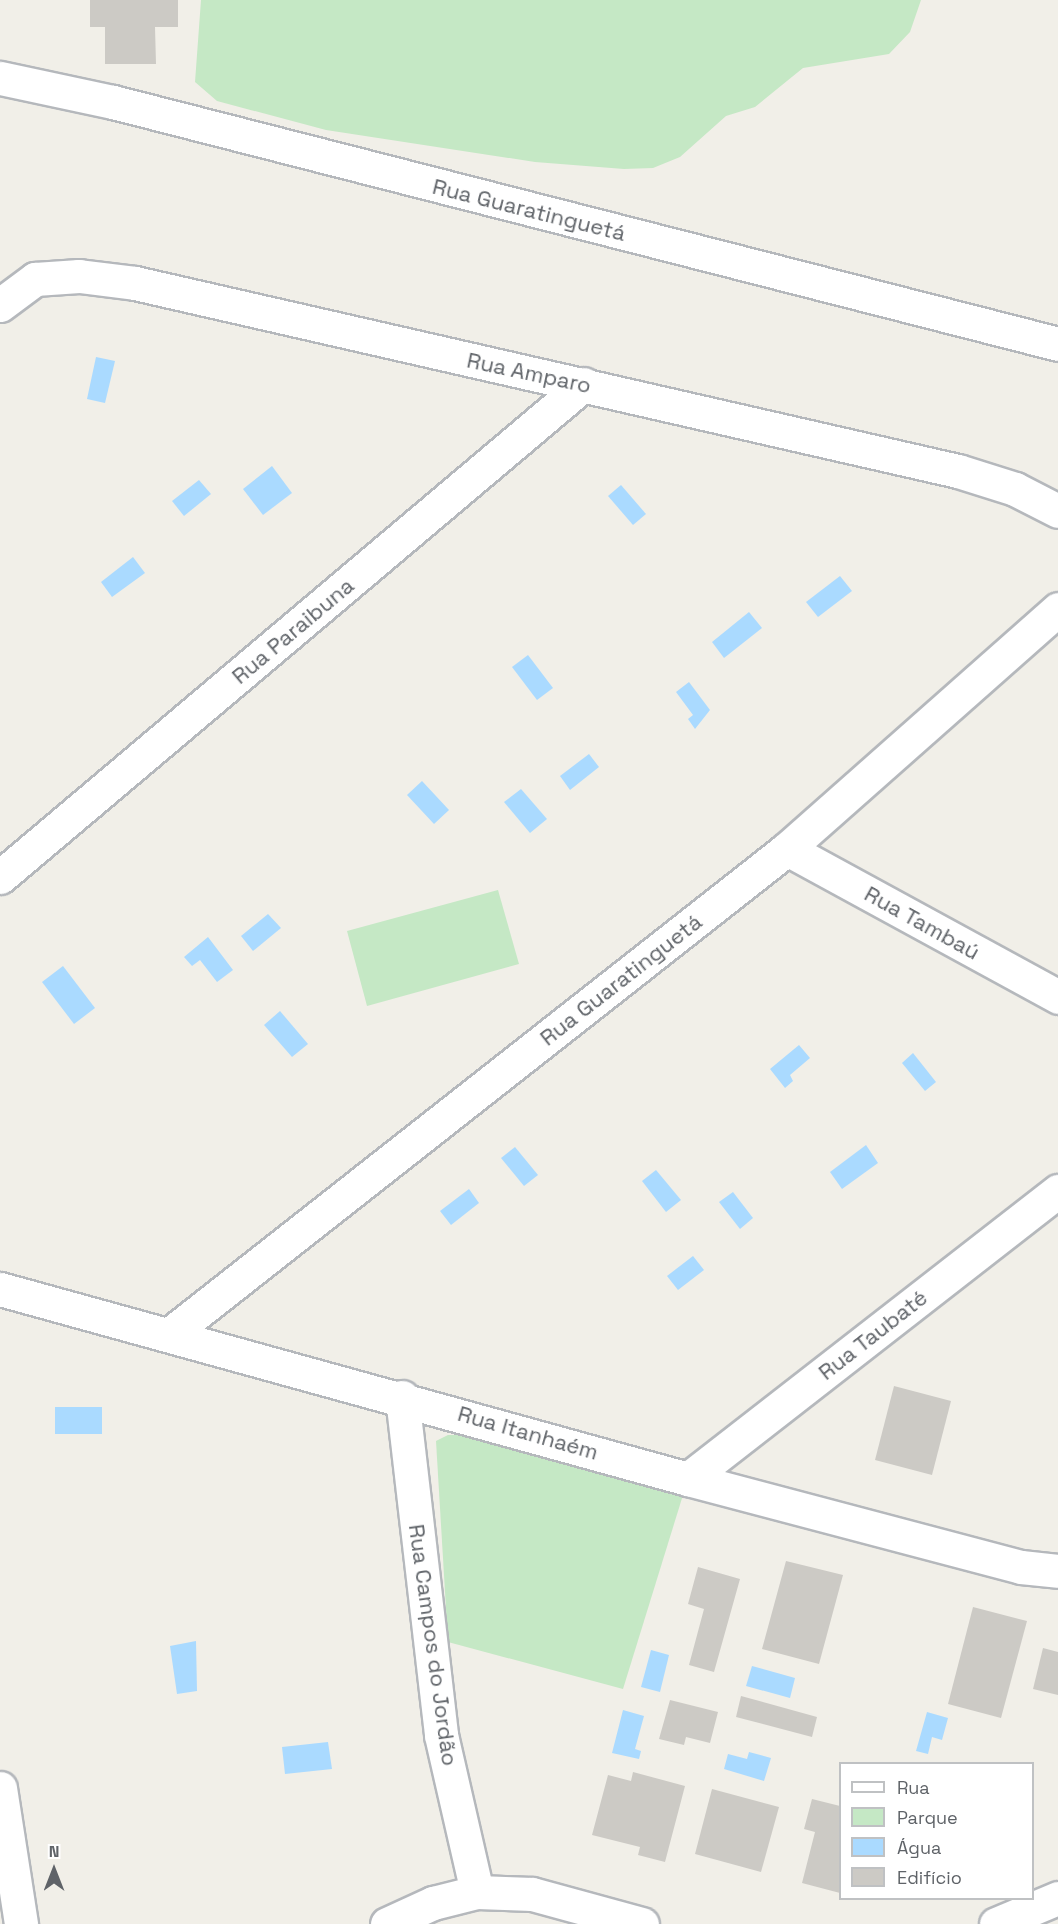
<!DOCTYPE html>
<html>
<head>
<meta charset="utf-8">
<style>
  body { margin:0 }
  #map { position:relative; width:1058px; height:1924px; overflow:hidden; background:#f1efe8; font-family:"Space Grotesk",sans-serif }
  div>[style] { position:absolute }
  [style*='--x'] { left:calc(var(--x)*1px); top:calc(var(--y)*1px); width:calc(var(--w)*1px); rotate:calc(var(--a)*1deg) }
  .green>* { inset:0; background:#c5e8c5 }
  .water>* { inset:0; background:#aadaff }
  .building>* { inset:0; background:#cccac5 }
  .roads { filter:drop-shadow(2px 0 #b5b8bc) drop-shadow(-2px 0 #b5b8bc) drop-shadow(0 2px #b5b8bc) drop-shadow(0 -2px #b5b8bc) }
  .minor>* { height:33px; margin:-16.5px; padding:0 16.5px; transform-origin:16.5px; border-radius:16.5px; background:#fff }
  span { translate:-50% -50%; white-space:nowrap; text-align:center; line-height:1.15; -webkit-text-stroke:4.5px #fff; paint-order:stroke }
  .street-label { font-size:22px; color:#5f6368 }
  .legend { position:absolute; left:839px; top:1762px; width:195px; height:138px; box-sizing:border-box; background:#fff; border:2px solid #bfc1c3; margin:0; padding:8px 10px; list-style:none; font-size:18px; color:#5f6368 }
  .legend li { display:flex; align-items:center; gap:12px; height:30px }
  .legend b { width:30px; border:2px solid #bfc1c3 }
  .north { position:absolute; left:24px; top:1840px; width:60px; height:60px; -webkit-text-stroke:4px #fff; paint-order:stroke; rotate:0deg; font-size:16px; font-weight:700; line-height:24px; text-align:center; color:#5f6368 }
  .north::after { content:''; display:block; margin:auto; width:21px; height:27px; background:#5f6368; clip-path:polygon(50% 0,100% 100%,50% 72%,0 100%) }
</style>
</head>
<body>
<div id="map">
  <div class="green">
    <div style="clip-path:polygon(201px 0,921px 0,910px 32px,889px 54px,803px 68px,755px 107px,726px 116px,680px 157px,653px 168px,624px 169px,535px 162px,326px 130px,217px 101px,195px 82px)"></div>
    <div style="clip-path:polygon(498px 890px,519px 964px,367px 1006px,347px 931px)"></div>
    <div style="clip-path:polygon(448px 1435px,473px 1435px,683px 1495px,623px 1689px,448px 1642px,436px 1441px)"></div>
  </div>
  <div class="water">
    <div style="clip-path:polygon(96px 357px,115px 361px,105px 403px,87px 399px)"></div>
    <div style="clip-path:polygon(272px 466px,292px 493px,263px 515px,243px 489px)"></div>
    <div style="clip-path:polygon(199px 480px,211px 494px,184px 516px,172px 501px)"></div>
    <div style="clip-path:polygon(621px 485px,646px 514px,633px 525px,608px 496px)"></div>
    <div style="clip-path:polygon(133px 557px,145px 573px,112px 597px,101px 582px)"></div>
    <div style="clip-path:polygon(840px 576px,852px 591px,818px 617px,806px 602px)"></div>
    <div style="clip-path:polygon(749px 612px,762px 628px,724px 658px,712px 642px)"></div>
    <div style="clip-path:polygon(528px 655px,553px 688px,537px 700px,512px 667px)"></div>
    <div style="clip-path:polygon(689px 682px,710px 710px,695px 729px,688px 719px,693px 715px,676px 692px)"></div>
    <div style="clip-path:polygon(589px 754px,599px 767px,570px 790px,560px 776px)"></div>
    <div style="clip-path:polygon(422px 781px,449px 810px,434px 824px,407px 795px)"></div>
    <div style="clip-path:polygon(521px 789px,547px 819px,530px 833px,504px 802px)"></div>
    <div style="clip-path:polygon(268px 914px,281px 928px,253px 951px,241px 936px)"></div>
    <div style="clip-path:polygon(208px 937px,233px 970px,217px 982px,200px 960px,192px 966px,184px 957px)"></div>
    <div style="clip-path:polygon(63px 966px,95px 1008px,74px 1024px,42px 982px)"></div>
    <div style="clip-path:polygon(280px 1011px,308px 1044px,292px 1057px,264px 1025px)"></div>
    <div style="clip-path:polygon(799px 1045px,810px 1058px,790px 1075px,793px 1081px,785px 1088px,770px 1069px)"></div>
    <div style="clip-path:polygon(913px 1053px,936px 1082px,925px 1091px,902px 1063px)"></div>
    <div style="clip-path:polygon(866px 1145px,878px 1163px,842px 1189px,830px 1172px)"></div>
    <div style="clip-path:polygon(515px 1147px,538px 1175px,524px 1186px,501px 1158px)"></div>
    <div style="clip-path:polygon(656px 1170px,681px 1200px,666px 1212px,642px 1181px)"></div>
    <div style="clip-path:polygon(469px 1189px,479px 1203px,451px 1225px,440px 1211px)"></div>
    <div style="clip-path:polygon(733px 1192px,753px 1218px,740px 1229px,719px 1202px)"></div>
    <div style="clip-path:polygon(693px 1256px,704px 1270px,678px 1290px,667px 1276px)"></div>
    <div style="clip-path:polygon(55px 1407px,102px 1407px,102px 1434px,55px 1434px)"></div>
    <div style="clip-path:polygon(196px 1641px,197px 1691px,177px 1694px,170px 1646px)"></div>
    <div style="clip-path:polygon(651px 1650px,669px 1655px,660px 1692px,641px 1687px)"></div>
    <div style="clip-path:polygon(752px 1666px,795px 1678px,790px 1698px,746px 1686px)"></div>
    <div style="clip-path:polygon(623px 1710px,644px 1716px,635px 1749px,641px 1751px,639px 1759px,612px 1753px)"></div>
    <div style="clip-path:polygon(927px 1712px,948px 1718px,942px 1740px,932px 1737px,928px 1754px,916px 1751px)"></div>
    <div style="clip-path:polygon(328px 1742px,332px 1769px,285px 1774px,282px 1747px)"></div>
    <div style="clip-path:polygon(749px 1752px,771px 1758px,764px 1781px,724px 1769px,728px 1754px,747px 1759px)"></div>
  </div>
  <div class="building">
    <div style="clip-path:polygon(90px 0,178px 0,178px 27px,155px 27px,156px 64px,105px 64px,105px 27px,90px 27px)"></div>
    <div style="clip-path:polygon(894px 1386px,951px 1401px,932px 1475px,875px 1460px)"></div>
    <div style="clip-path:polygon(786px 1561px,843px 1575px,819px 1664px,762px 1649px)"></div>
    <div style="clip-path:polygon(698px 1567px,740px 1579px,714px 1672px,689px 1665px,704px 1609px,688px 1604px)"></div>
    <div style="clip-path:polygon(973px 1607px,1027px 1621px,1001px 1718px,948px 1704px)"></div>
    <div style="clip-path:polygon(1043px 1648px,1058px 1652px,1058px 1695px,1033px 1689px)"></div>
    <div style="clip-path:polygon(741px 1696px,817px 1717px,812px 1737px,736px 1717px)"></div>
    <div style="clip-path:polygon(670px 1700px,718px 1712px,710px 1743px,686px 1737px,684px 1745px,659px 1739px)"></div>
    <div style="clip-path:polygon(633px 1772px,685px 1786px,665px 1862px,638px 1855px,640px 1847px,592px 1835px,608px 1775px,631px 1781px)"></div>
    <div style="clip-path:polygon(712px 1789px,779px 1807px,761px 1872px,695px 1854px)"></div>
    <div style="clip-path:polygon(812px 1799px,840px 1806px,840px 1893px,802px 1883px,815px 1832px,804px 1829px)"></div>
  </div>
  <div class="roads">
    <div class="minor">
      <div style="--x:0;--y:78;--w:116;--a:12"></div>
      <div style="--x:113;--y:102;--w:975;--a:14.36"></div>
      <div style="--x:0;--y:305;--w:44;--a:-36.6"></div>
      <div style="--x:35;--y:279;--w:44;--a:-3.9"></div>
      <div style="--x:79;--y:276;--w:56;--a:7.1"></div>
      <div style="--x:135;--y:283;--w:844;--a:12.87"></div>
      <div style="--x:958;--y:471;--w:60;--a:17.5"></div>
      <div style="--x:1015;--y:489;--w:48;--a:27.1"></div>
      <div style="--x:787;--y:849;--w:309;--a:28.6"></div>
      <div style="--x:0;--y:877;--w:764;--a:-40.17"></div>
      <div style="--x:0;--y:1289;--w:714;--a:15.44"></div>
      <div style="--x:688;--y:1479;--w:344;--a:14.8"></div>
      <div style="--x:1021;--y:1567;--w:37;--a:6"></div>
      <div style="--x:170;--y:1334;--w:785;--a:-38.17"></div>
      <div style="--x:787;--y:849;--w:362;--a:-41.5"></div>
      <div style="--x:402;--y:1397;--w:340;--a:83.4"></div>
      <div style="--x:441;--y:1735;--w:161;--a:77.1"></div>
      <div style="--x:688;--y:1479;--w:469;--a:-37.9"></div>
      <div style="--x:0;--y:1788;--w:138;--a:81.2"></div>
      <div style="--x:387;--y:1924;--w:51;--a:-24.5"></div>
      <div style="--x:433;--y:1903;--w:45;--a:-14"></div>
      <div style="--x:477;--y:1892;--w:55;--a:2.1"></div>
      <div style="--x:532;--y:1894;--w:114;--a:15.3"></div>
      <div style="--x:996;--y:1924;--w:67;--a:-22.8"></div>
    </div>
  </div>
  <div class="street-label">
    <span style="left:529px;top:210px;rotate:14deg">Rua Guaratinguetá</span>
    <span style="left:529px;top:373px;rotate:12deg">Rua Amparo</span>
    <span style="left:293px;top:631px;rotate:-40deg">Rua Paraibuna</span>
    <span style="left:922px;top:923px;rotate:29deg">Rua Tambaú</span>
    <span style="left:621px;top:980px;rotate:-38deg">Rua Guaratinguetá</span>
    <span style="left:873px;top:1335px;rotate:-38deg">Rua Taubaté</span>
    <span style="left:528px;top:1433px;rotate:16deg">Rua Itanhaém</span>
    <span style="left:433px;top:1645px;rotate:82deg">Rua Campos do Jordão</span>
  </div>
  <ul class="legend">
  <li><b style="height:8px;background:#fff"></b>Rua</li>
  <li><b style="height:16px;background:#c5e8c5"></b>Parque</li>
  <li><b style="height:16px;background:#aadaff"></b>Água</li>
  <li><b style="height:16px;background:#cccac5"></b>Edifício</li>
  </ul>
  <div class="north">N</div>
</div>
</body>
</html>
